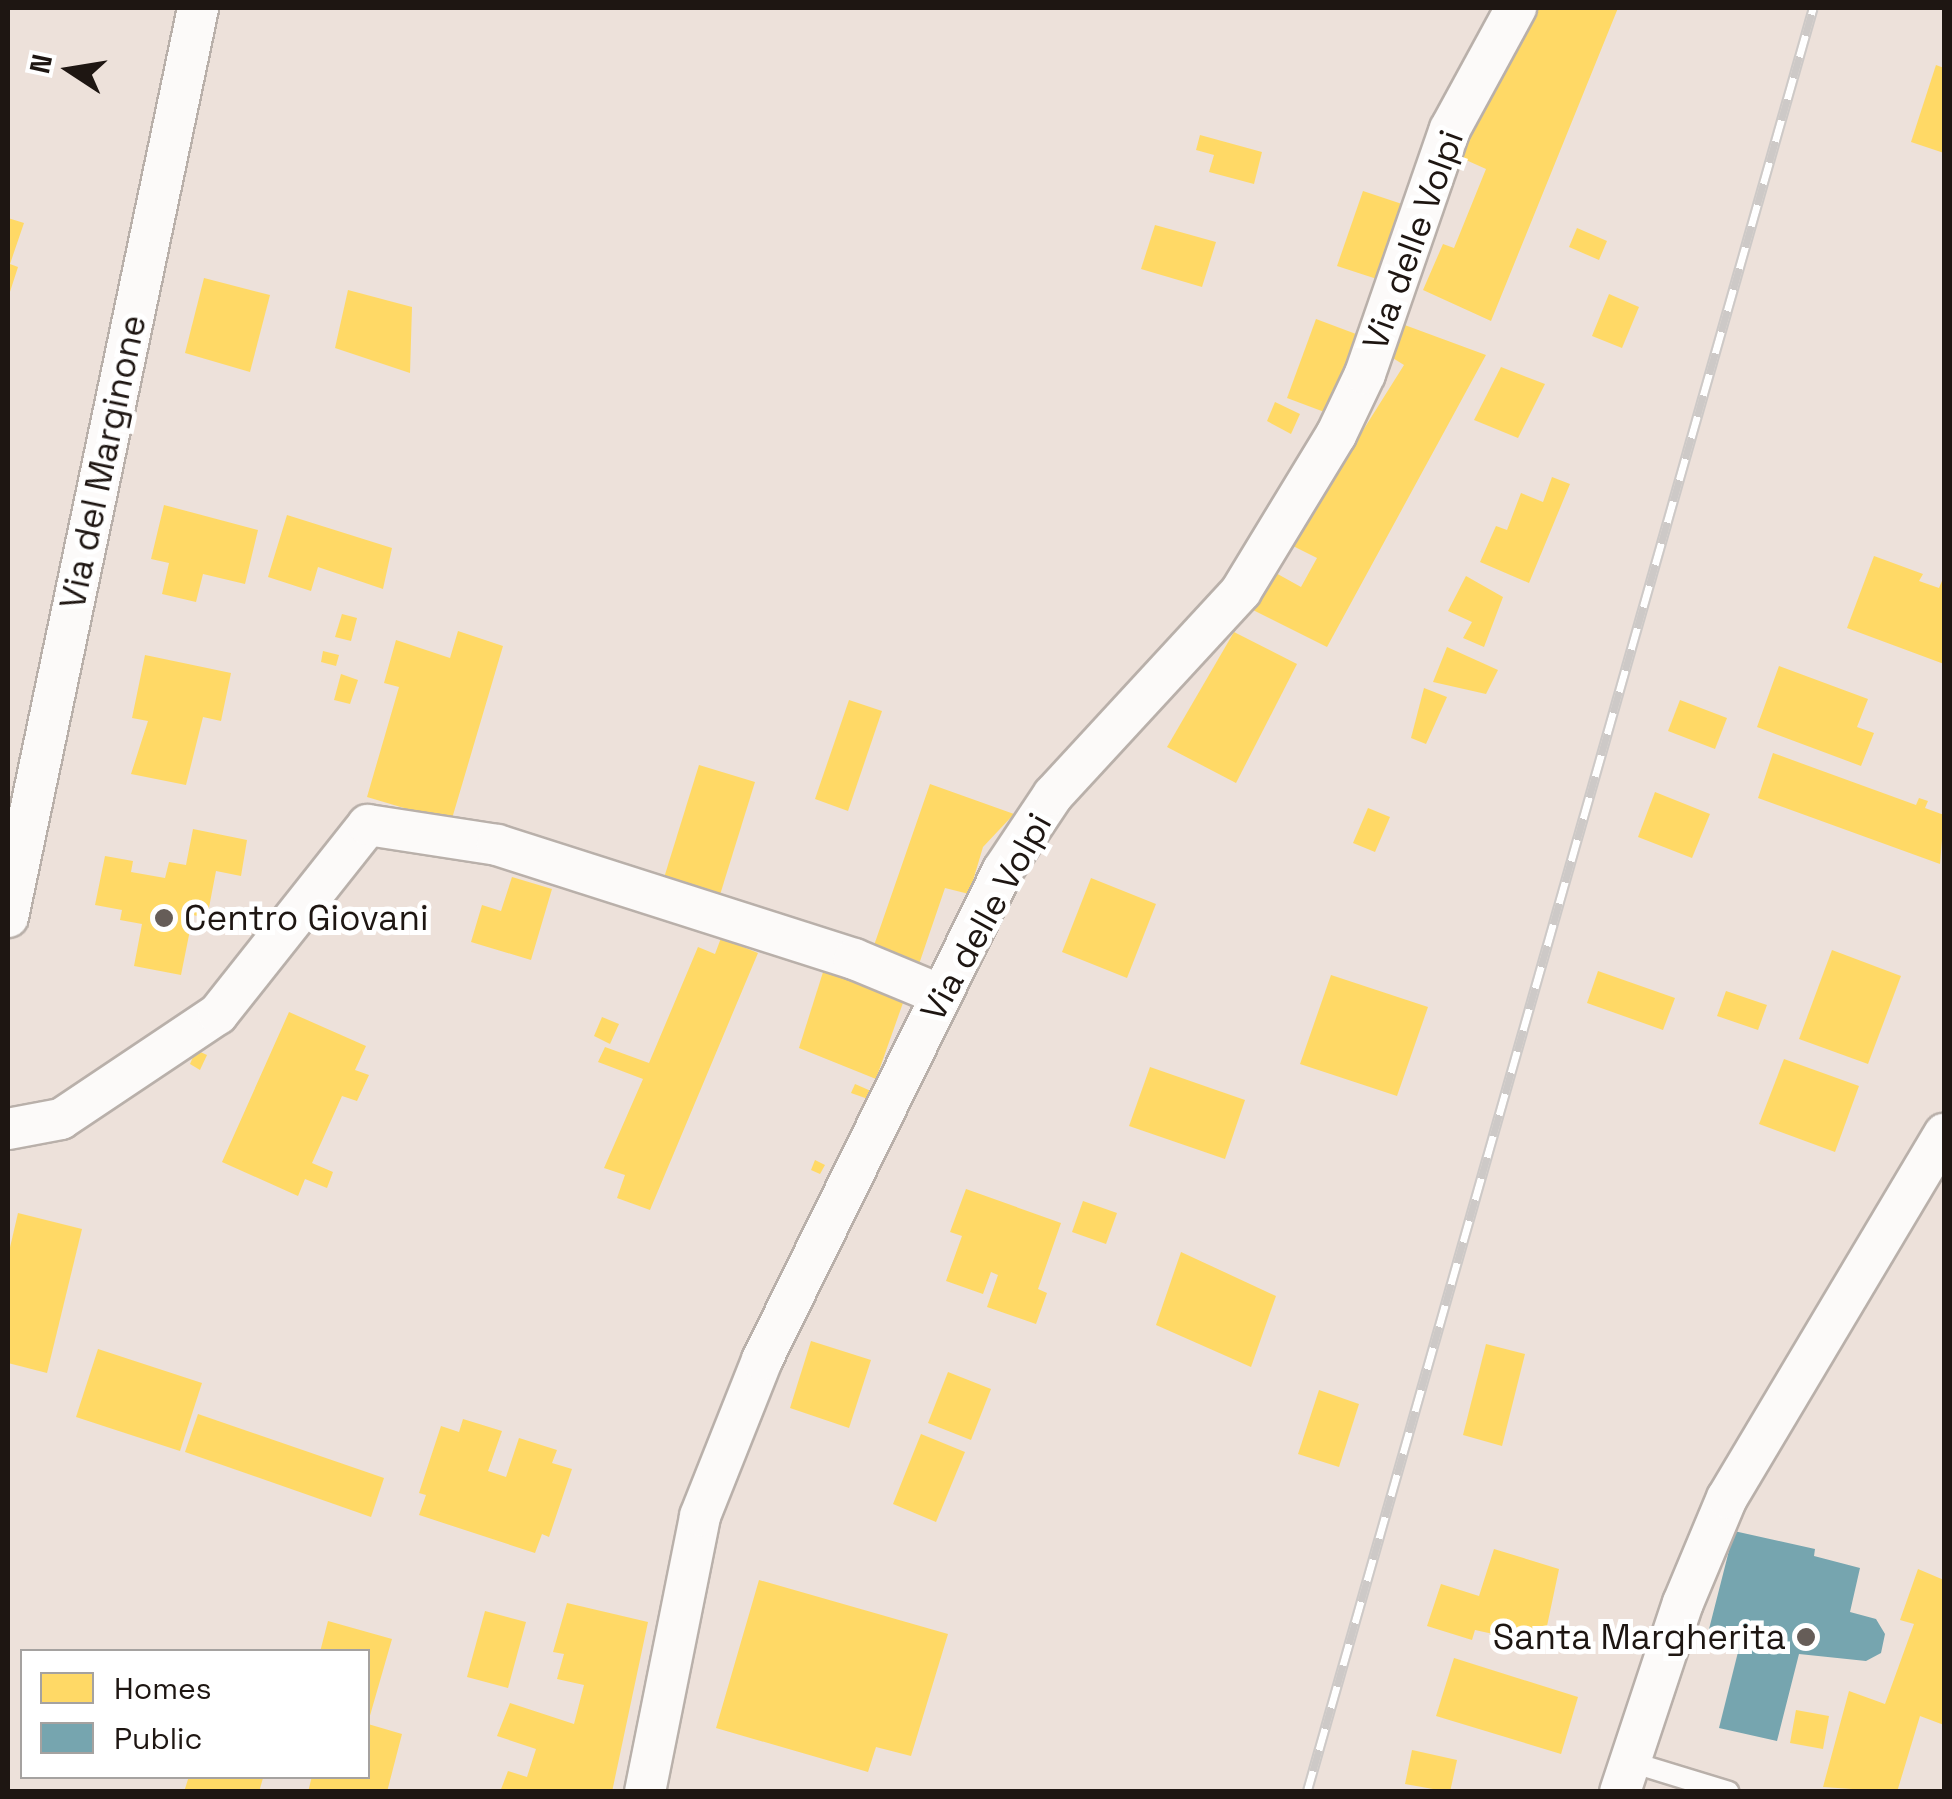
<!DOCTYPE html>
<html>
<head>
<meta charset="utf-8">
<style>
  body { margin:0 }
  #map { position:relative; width:1952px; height:1799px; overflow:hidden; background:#ede1da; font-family:"Space Grotesk",sans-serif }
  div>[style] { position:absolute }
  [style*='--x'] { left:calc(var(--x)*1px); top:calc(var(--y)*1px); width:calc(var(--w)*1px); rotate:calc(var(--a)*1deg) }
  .homes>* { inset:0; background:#ffd966 }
  .public>* { inset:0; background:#76a5af }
  .roads { filter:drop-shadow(2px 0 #b9b0aa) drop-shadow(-2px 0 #b9b0aa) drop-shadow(0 2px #b9b0aa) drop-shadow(0 -2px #b9b0aa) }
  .service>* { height:20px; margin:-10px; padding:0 10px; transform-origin:10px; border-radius:10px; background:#fcfaf9 }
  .minor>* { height:40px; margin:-20px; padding:0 20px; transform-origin:20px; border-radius:20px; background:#fcfaf9 }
  .rail>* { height:11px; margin-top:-5.5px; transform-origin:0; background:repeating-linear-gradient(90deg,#fff 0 22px,#cdc9c7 0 44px); box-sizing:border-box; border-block:2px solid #cdc9c7 }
  .dots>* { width:28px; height:28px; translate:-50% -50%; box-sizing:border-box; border:5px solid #fff; border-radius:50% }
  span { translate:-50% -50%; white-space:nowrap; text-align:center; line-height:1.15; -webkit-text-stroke:10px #fff; paint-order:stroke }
  .street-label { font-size:35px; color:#1e1612 }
  .poi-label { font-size:35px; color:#1e1612 }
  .left { translate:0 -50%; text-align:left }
  .right { translate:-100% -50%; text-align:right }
  .frame { position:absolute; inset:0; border:10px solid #1e1612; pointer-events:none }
  .legend { position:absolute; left:20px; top:1649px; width:350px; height:130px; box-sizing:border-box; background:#fff; border:2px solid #a5a2a0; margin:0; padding:12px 18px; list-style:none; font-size:30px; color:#1e1612 }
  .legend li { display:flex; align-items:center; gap:20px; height:50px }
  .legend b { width:50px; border:2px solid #a5a2a0 }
  .north { position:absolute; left:20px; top:20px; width:100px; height:100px; -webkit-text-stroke:8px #fff; paint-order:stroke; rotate:282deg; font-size:28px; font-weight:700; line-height:40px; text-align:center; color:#1e1612 }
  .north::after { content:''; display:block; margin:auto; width:35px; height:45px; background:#1e1612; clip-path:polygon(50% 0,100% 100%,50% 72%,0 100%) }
</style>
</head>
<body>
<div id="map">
  <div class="homes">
    <div style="clip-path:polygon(1531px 8px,1618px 8px,1491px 321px,1423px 290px,1443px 244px,1454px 248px,1486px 169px,1457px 156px)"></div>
    <div style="clip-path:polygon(1936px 65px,1944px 68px,1944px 153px,1911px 142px)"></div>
    <div style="clip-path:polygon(1200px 135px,1262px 152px,1254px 184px,1209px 172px,1214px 155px,1196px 150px)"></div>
    <div style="clip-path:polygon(1363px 191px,1405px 205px,1380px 280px,1337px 266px)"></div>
    <div style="clip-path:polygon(8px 218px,24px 223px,10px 264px,18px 267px,8px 298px)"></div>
    <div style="clip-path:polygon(1155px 225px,1216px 242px,1202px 287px,1141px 269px)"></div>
    <div style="clip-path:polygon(1577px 228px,1607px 241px,1599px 260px,1569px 247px)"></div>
    <div style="clip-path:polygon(204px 278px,270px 295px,250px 372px,185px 353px)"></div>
    <div style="clip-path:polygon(348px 290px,412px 307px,410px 373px,335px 348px)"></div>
    <div style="clip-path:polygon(1609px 294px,1639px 307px,1622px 348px,1592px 336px)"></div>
    <div style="clip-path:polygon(1316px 319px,1364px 337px,1335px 416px,1287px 398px)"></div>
    <div style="clip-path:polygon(1402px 324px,1486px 355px,1327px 647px,1249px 608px,1274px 572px,1301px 587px,1317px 558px,1291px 545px,1404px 365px,1388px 355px)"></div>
    <div style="clip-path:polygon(1501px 367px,1545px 384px,1518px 438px,1474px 420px)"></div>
    <div style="clip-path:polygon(1275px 402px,1300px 414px,1291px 434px,1267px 421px)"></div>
    <div style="clip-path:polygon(1552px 477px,1570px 484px,1529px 583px,1480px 562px,1496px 526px,1507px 530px,1521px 493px,1543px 502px)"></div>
    <div style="clip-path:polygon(164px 505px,258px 530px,245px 584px,203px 574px,196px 602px,162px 594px,169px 563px,151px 559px)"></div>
    <div style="clip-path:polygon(287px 515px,392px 548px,383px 589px,318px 567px,311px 591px,268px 577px)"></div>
    <div style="clip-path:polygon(1874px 556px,1923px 574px,1919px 581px,1939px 588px,1944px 576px,1944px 664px,1847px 628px)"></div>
    <div style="clip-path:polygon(1466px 576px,1503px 597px,1484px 647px,1463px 638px,1472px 622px,1448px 611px)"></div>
    <div style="clip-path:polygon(342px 614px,357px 618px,351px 641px,335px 637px)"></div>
    <div style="clip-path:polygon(458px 631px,503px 646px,451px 822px,367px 797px,399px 687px,384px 683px,396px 640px,450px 658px)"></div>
    <div style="clip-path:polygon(1234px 632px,1297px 664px,1236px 783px,1167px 747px)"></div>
    <div style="clip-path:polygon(1447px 647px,1498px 670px,1486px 694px,1433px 682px)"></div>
    <div style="clip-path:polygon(323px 651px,339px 655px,336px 666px,321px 662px)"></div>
    <div style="clip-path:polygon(145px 655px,231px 673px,221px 721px,203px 717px,186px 785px,131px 774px,148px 721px,132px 718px)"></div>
    <div style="clip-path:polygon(1779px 666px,1868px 699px,1857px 727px,1874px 733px,1861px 766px,1757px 727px)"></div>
    <div style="clip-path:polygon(341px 674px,358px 680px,350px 704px,334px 700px)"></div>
    <div style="clip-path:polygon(1424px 688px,1447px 697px,1426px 744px,1411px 738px)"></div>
    <div style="clip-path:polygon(849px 700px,882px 711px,848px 811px,815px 799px)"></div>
    <div style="clip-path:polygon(1680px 700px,1727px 718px,1715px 749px,1668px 731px)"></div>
    <div style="clip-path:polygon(1773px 753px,1916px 805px,1919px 798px,1928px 801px,1925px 808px,1944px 815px,1940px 864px,1758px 798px)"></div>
    <div style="clip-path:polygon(699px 765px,755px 782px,719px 898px,663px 881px)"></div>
    <div style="clip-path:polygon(930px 784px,1014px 814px,983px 847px,969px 894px,945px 888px,917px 970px,871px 954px)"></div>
    <div style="clip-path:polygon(1655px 792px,1710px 814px,1692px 858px,1638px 837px)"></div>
    <div style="clip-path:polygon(1368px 808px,1390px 817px,1375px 852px,1353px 843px)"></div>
    <div style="clip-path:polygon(193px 829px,247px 840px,241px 876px,216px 871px,207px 918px,193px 915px,181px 975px,134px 966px,142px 924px,120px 920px,122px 910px,95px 905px,105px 856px,133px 861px,131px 872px,165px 878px,169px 862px,186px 865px)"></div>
    <div style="clip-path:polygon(512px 877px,552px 889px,531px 960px,471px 942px,482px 905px,501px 911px)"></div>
    <div style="clip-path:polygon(1091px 878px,1156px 904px,1127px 978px,1062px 952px)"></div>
    <div style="clip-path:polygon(721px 938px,758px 953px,650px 1210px,617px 1198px,625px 1175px,604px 1168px,643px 1079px,598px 1062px,605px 1047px,649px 1063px,698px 947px,715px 954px)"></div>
    <div style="clip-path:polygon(1832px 950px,1901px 976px,1868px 1064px,1799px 1039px)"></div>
    <div style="clip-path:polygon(824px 969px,904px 1000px,876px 1079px,799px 1048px)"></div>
    <div style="clip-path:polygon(1598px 971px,1675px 998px,1663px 1030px,1587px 1003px)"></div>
    <div style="clip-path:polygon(1331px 975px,1428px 1007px,1397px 1096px,1300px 1064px)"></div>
    <div style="clip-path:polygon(1726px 991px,1767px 1005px,1758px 1030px,1717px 1016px)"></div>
    <div style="clip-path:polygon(289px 1012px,366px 1046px,355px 1070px,369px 1075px,357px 1101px,342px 1096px,312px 1163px,333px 1172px,327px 1188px,305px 1179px,298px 1196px,222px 1162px)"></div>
    <div style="clip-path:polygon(602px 1017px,619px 1024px,610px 1044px,594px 1036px)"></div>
    <div style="clip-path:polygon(196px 1050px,207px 1055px,200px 1070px,190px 1064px)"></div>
    <div style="clip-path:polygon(1784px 1059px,1859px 1086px,1835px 1152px,1759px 1124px)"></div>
    <div style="clip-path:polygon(1150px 1067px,1245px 1100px,1225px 1159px,1129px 1126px)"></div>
    <div style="clip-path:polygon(855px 1084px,871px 1091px,868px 1099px,851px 1093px)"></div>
    <div style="clip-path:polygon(815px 1160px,825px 1165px,820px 1174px,811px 1170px)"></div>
    <div style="clip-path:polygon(966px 1189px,1061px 1223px,1038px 1289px,1047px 1293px,1036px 1324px,987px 1307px,998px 1275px,991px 1272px,983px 1294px,946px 1281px,962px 1236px,950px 1232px)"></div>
    <div style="clip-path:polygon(1083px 1201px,1117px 1213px,1106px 1244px,1072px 1232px)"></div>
    <div style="clip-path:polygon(18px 1213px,82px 1229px,47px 1373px,8px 1363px,8px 1256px)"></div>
    <div style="clip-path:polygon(1181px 1252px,1276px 1296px,1251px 1367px,1156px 1325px)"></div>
    <div style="clip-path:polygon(811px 1341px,871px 1360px,849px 1428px,790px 1408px)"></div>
    <div style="clip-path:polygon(1486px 1344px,1525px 1354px,1502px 1446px,1463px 1435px)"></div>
    <div style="clip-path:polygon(98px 1349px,202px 1383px,180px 1451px,76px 1417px)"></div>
    <div style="clip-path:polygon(948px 1372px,991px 1389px,971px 1440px,928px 1423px)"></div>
    <div style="clip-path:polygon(1319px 1390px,1359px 1404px,1339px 1467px,1298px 1454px)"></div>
    <div style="clip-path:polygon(198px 1414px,384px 1478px,371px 1517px,185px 1452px)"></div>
    <div style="clip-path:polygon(463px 1419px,502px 1431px,488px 1471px,506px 1477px,519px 1438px,557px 1450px,552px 1463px,572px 1469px,549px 1537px,542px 1534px,535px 1553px,419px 1515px,426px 1495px,419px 1493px,441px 1426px,459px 1432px)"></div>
    <div style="clip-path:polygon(921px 1434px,965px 1452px,936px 1522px,893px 1504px)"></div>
    <div style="clip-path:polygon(1494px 1549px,1559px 1569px,1543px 1645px,1475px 1630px,1472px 1640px,1427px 1626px,1441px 1584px,1479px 1596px)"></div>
    <div style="clip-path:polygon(1918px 1569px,1944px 1580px,1944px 1725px,1920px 1716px,1897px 1792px,1823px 1787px,1849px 1691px,1885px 1704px,1914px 1624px,1900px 1620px)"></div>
    <div style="clip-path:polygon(759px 1580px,948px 1634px,911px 1756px,876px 1747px,868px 1772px,716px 1728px)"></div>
    <div style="clip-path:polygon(567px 1603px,648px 1622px,612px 1792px,500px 1792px,508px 1771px,527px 1777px,536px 1749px,497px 1736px,510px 1703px,574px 1724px,584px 1685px,557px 1679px,564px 1654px,553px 1652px)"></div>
    <div style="clip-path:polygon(485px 1611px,526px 1622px,508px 1688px,467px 1677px)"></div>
    <div style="clip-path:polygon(328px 1621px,392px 1639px,369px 1719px,368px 1652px,320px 1652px)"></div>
    <div style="clip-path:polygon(1454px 1658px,1578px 1697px,1561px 1754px,1436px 1716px)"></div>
    <div style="clip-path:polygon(1796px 1710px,1829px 1716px,1823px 1749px,1790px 1743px)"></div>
    <div style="clip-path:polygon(368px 1724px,402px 1734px,387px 1792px,308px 1792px,312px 1776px,368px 1776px)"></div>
    <div style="clip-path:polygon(1412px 1750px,1457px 1760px,1450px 1792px,1405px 1784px)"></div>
    <div style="clip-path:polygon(189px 1776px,259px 1776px,263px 1778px,259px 1792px,184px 1792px)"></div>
  </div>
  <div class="public">
    <div style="clip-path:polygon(1734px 1531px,1815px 1549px,1814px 1556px,1860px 1568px,1850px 1612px,1876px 1619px,1885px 1634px,1881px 1653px,1866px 1661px,1799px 1654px,1777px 1741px,1719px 1728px,1741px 1640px,1708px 1633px)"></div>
  </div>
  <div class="roads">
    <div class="service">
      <div style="--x:1631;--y:1762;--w:102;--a:17"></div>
    </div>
    <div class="minor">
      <div style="--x:8;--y:917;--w:929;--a:-78.19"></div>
      <div style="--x:8;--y:1129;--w:54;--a:-10.7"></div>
      <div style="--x:61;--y:1119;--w:189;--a:-33.8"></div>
      <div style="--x:218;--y:1014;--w:241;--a:-51.6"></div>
      <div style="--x:368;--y:825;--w:131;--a:8.8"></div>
      <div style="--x:497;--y:845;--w:375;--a:17.7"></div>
      <div style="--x:854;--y:959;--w:94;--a:22.5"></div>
      <div style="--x:645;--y:1792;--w:281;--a:-78.7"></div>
      <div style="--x:700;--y:1516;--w:168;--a:-68.3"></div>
      <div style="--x:762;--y:1360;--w:546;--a:-63.81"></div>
      <div style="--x:1003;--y:870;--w:90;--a:-56.3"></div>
      <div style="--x:1053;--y:795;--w:277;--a:-47.3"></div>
      <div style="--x:1241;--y:591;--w:183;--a:-58.7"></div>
      <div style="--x:1336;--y:435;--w:68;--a:-64.6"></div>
      <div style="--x:1365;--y:374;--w:259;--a:-70.9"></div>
      <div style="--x:1450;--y:129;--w:138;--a:-61.4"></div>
      <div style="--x:1620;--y:1792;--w:199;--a:-71.6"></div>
      <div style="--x:1683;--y:1603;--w:114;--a:-67.3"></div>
      <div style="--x:1727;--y:1498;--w:424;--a:-59.2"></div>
    </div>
  </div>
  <div class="rail">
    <div style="--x:1307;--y:1792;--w:1854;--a:-74.16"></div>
  </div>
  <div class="dots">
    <div style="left:164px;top:918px;background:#665d58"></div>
    <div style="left:1806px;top:1637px;background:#665d58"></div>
  </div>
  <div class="street-label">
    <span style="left:1413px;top:240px;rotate:-70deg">Via delle Volpi</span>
    <span style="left:103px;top:462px;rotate:-78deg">Via del Marginone</span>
    <span style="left:986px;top:917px;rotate:-61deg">Via delle Volpi</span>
  </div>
  <div class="poi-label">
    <span class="left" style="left:184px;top:918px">Centro Giovani</span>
    <span class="right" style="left:1786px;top:1637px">Santa Margherita</span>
  </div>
  <div class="frame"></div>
  <ul class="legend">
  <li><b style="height:28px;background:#ffd966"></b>Homes</li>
  <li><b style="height:28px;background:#76a5af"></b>Public</li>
  </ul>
  <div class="north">N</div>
</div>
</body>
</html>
